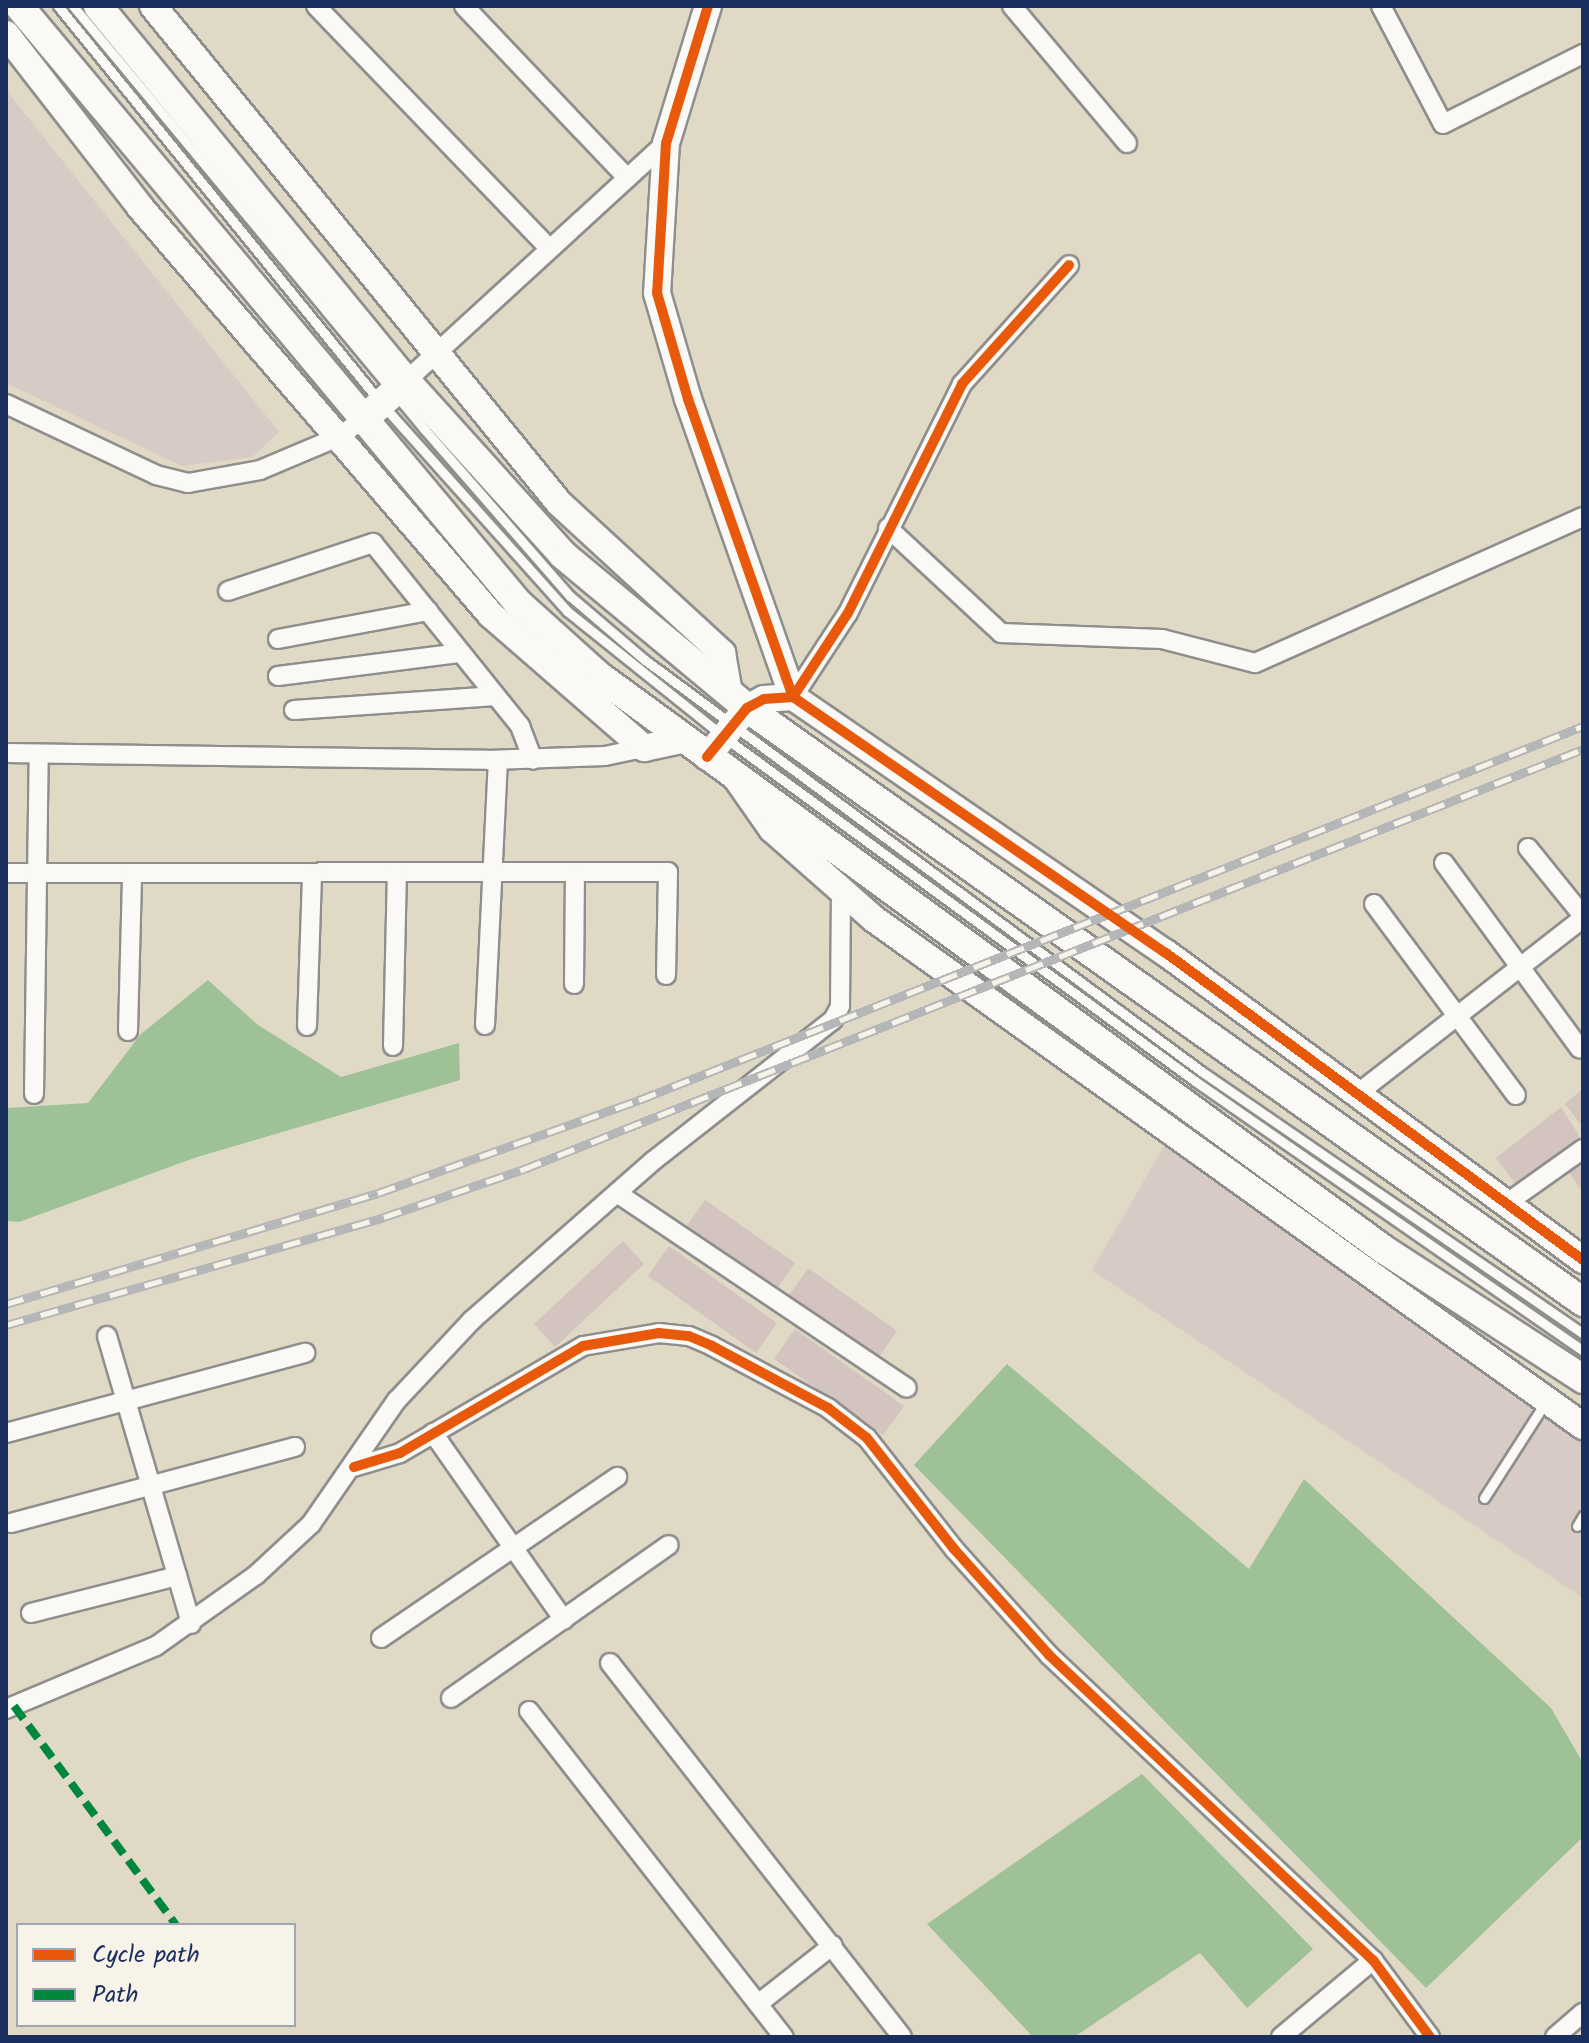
<!DOCTYPE html>
<html>
<head>
<meta charset="utf-8">
<style>
  body { margin:0 }
  #map { position:relative; width:1589px; height:2043px; overflow:hidden; background:#e0d9c6; font-family:Kalam,sans-serif }
  div>[style] { position:absolute }
  [style*='--x'] { left:calc(var(--x)*1px); top:calc(var(--y)*1px); width:calc(var(--w)*1px); rotate:calc(var(--a)*1deg) }
  .industrial>* { inset:0; background:#d8cac5 }
  .forest>* { inset:0; background:#9ec198 }
  .building>* { inset:0; background:#d3c4c0 }
  .roads { filter:drop-shadow(2px 0 #8e8e8c) drop-shadow(-2px 0 #8e8e8c) drop-shadow(0 2px #8e8e8c) drop-shadow(0 -2px #8e8e8c) }
  .lane>* { height:9px; margin:-4.5px; padding:0 4.5px; transform-origin:4.5px; border-radius:4.5px; background:#faf9f6 }
  .street>* { height:18px; margin:-9px; padding:0 9px; transform-origin:9px; border-radius:9px; background:#faf9f6 }
  .secondary>* { height:26px; margin:-13px; padding:0 13px; transform-origin:13px; border-radius:13px; background:#faf9f6 }
  .primary>* { height:28px; margin:-14px; padding:0 14px; transform-origin:14px; border-radius:14px; background:#faf9f6 }
  .rail>* { height:9px; margin-top:-4.5px; transform-origin:0; background:repeating-linear-gradient(90deg,#f7f3e8 0 18px,#b5b6b8 0 36px); box-sizing:border-box; border-block:2px solid #b5b6b8 }
  .quiet>* { height:8px; margin-top:-4px; transform-origin:0; background:repeating-linear-gradient(90deg,#00873e 0 16px,transparent 0 24px) }
  .cycleway>* { height:10px; margin:-5px; padding:0 5px; transform-origin:5px; border-radius:5px; background:#e8590c }
  span { translate:-50% -50%; white-space:nowrap; text-align:center; line-height:1.15; -webkit-text-stroke:8px #f7f3e8; paint-order:stroke }
  .frame { position:absolute; inset:0; border:8px solid #1b2f5e; pointer-events:none }
  .legend { position:absolute; left:16px; top:1923px; width:280px; height:104px; box-sizing:border-box; background:#f7f3e8; border:2px solid #9fa5b1; margin:0; padding:10px 14px; list-style:none; font-size:24px; color:#1b2f5e }
  .legend li { display:flex; align-items:center; gap:16px; height:40px }
  .legend b { width:40px; border:2px solid #9fa5b1 }
</style>
</head>
<body>
<div id="map">
  <div class="industrial">
    <div style="clip-path:polygon(6px 90px,279px 432px,252px 457px,182px 466px,6px 383px)"></div>
    <div style="clip-path:polygon(1166px 1143px,1583px 1437px,1583px 1598px,1092px 1270px)"></div>
  </div>
  <div class="forest">
    <div style="clip-path:polygon(208px 980px,258px 1025px,341px 1077px,459px 1043px,460px 1080px,197px 1157px,19px 1222px,6px 1221px,6px 1108px,88px 1103px,141px 1034px)"></div>
    <div style="clip-path:polygon(1007px 1364px,1249px 1569px,1304px 1479px,1551px 1708px,1583px 1763px,1583px 1837px,1426px 1988px,914px 1465px)"></div>
    <div style="clip-path:polygon(1142px 1774px,1313px 1949px,1247px 2008px,1200px 1953px,1074px 2037px,1033px 2037px,927px 1924px)"></div>
  </div>
  <div class="building">
    <div style="clip-path:polygon(1583px 1089px,1583px 1127px,1565px 1104px)"></div>
    <div style="clip-path:polygon(1561px 1107px,1583px 1142px,1521px 1191px,1496px 1158px)"></div>
    <div style="clip-path:polygon(1583px 1158px,1583px 1193px,1567px 1169px)"></div>
    <div style="clip-path:polygon(705px 1200px,795px 1263px,776px 1290px,686px 1227px)"></div>
    <div style="clip-path:polygon(623px 1241px,644px 1264px,555px 1347px,534px 1324px)"></div>
    <div style="clip-path:polygon(669px 1246px,777px 1323px,756px 1353px,648px 1276px)"></div>
    <div style="clip-path:polygon(808px 1268px,897px 1331px,878px 1358px,789px 1295px)"></div>
    <div style="clip-path:polygon(795px 1329px,904px 1406px,883px 1435px,774px 1359px)"></div>
  </div>
  <div class="roads">
    <div class="lane">
      <div style="--x:58;--y:6;--w:512;--a:50.87"></div>
      <div style="--x:381;--y:403;--w:279;--a:48.2"></div>
      <div style="--x:567;--y:611;--w:201;--a:38.7"></div>
      <div style="--x:724;--y:737;--w:583;--a:36.14"></div>
      <div style="--x:1195;--y:1081;--w:473;--a:34.8"></div>
      <div style="--x:73;--y:6;--w:551;--a:50.3"></div>
      <div style="--x:425;--y:430;--w:220;--a:48.9"></div>
      <div style="--x:570;--y:596;--w:99;--a:40.5"></div>
      <div style="--x:645;--y:660;--w:691;--a:36.47"></div>
      <div style="--x:1201;--y:1071;--w:464;--a:34.5"></div>
      <div style="--x:1484;--y:1498;--w:113;--a:-57.3"></div>
      <div style="--x:1577;--y:1526;--w:12;--a:-59"></div>
    </div>
    <div class="street">
      <div style="--x:316;--y:6;--w:337;--a:46.1"></div>
      <div style="--x:464;--y:6;--w:237;--a:46.5"></div>
      <div style="--x:1012;--y:6;--w:179;--a:50"></div>
      <div style="--x:1381;--y:6;--w:133;--a:62.3"></div>
      <div style="--x:1443;--y:124;--w:157;--a:-26.6"></div>
      <div style="--x:406;--y:381;--w:352;--a:-42.5"></div>
      <div style="--x:6;--y:404;--w:166;--a:25.3"></div>
      <div style="--x:156;--y:475;--w:33;--a:14"></div>
      <div style="--x:188;--y:483;--w:73;--a:-10.2"></div>
      <div style="--x:260;--y:470;--w:85;--a:-22.9"></div>
      <div style="--x:338;--y:437;--w:32;--a:-35"></div>
      <div style="--x:888;--y:528;--w:154;--a:42.9"></div>
      <div style="--x:1001;--y:633;--w:161;--a:2.1"></div>
      <div style="--x:1162;--y:639;--w:96;--a:14.5"></div>
      <div style="--x:1255;--y:663;--w:359;--a:-24"></div>
      <div style="--x:228;--y:591;--w:153;--a:-18.3"></div>
      <div style="--x:373;--y:543;--w:235;--a:51.2"></div>
      <div style="--x:520;--y:726;--w:36;--a:69"></div>
      <div style="--x:278;--y:639;--w:153;--a:-10.6"></div>
      <div style="--x:278;--y:676;--w:184;--a:-7.2"></div>
      <div style="--x:793;--y:697;--w:100;--a:-56.8"></div>
      <div style="--x:848;--y:613;--w:256;--a:-63.5"></div>
      <div style="--x:962;--y:384;--w:160;--a:-48"></div>
      <div style="--x:294;--y:710;--w:202;--a:-4"></div>
      <div style="--x:6;--y:753;--w:482;--a:0.8"></div>
      <div style="--x:488;--y:760;--w:117;--a:-2"></div>
      <div style="--x:605;--y:756;--w:40;--a:-12"></div>
      <div style="--x:1528;--y:848;--w:87;--a:51"></div>
      <div style="--x:1444;--y:863;--w:230;--a:53.8"></div>
      <div style="--x:6;--y:873;--w:662;--a:-0.09"></div>
      <div style="--x:668;--y:872;--w:103;--a:91.1"></div>
      <div style="--x:1374;--y:904;--w:238;--a:53.4"></div>
      <div style="--x:574;--y:984;--w:111;--a:-89.5"></div>
      <div style="--x:485;--y:1025;--w:265;--a:-87.2"></div>
      <div style="--x:307;--y:1026;--w:153;--a:-88.1"></div>
      <div style="--x:128;--y:1031;--w:157;--a:-88.5"></div>
      <div style="--x:393;--y:1046;--w:173;--a:-88.7"></div>
      <div style="--x:34;--y:1094;--w:340;--a:-89.2"></div>
      <div style="--x:1357;--y:1094;--w:286;--a:-37.9"></div>
      <div style="--x:617;--y:1193;--w:349;--a:33.9"></div>
      <div style="--x:1507;--y:1203;--w:93;--a:-35.4"></div>
      <div style="--x:107;--y:1336;--w:300;--a:73.7"></div>
      <div style="--x:6;--y:1433;--w:310;--a:-15"></div>
      <div style="--x:433;--y:1433;--w:228;--a:55"></div>
      <div style="--x:354;--y:1467;--w:48;--a:-16.9"></div>
      <div style="--x:400;--y:1453;--w:212;--a:-30.3"></div>
      <div style="--x:583;--y:1346;--w:77;--a:-9.7"></div>
      <div style="--x:659;--y:1333;--w:30;--a:6"></div>
      <div style="--x:689;--y:1336;--w:25;--a:23"></div>
      <div style="--x:712;--y:1346;--w:132;--a:28.1"></div>
      <div style="--x:828;--y:1408;--w:49;--a:37.6"></div>
      <div style="--x:867;--y:1438;--w:141;--a:51.9"></div>
      <div style="--x:954;--y:1549;--w:142;--a:48.1"></div>
      <div style="--x:1049;--y:1655;--w:445;--a:43.3"></div>
      <div style="--x:1373;--y:1960;--w:96;--a:53.5"></div>
      <div style="--x:11;--y:1523;--w:294;--a:-15"></div>
      <div style="--x:31;--y:1613;--w:151;--a:-14.2"></div>
      <div style="--x:381;--y:1638;--w:286;--a:-34.3"></div>
      <div style="--x:610;--y:1663;--w:474;--a:52"></div>
      <div style="--x:451;--y:1698;--w:266;--a:-35.1"></div>
      <div style="--x:6;--y:1709;--w:163;--a:-22.8"></div>
      <div style="--x:156;--y:1646;--w:123;--a:-35.4"></div>
      <div style="--x:256;--y:1575;--w:75;--a:-42.8"></div>
      <div style="--x:311;--y:1524;--w:151;--a:-55.3"></div>
      <div style="--x:397;--y:1400;--w:110;--a:-46.8"></div>
      <div style="--x:472;--y:1320;--w:241;--a:-41.3"></div>
      <div style="--x:653;--y:1161;--w:229;--a:-38.1"></div>
      <div style="--x:833;--y:1020;--w:16;--a:-63"></div>
      <div style="--x:840;--y:1006;--w:115;--a:-89.5"></div>
      <div style="--x:529;--y:1711;--w:414;--a:52"></div>
      <div style="--x:758;--y:2004;--w:95;--a:-38.2"></div>
      <div style="--x:1281;--y:2037;--w:120;--a:-39.9"></div>
      <div style="--x:1555;--y:2037;--w:37;--a:-41"></div>
    </div>
    <div class="secondary">
      <div style="--x:153;--y:6;--w:642;--a:50.75"></div>
      <div style="--x:559;--y:503;--w:222;--a:42.6"></div>
      <div style="--x:722;--y:653;--w:40;--a:80"></div>
      <div style="--x:708;--y:6;--w:143;--a:107"></div>
      <div style="--x:666;--y:143;--w:150;--a:93.4"></div>
      <div style="--x:657;--y:293;--w:110;--a:73.7"></div>
      <div style="--x:688;--y:399;--w:316;--a:70.6"></div>
      <div style="--x:6;--y:34;--w:219;--a:52.2"></div>
      <div style="--x:140;--y:207;--w:538;--a:49.29"></div>
      <div style="--x:491;--y:615;--w:203;--a:41"></div>
      <div style="--x:644;--y:748;--w:38;--a:-12"></div>
      <div style="--x:707;--y:757;--w:63;--a:-50.8"></div>
      <div style="--x:747;--y:708;--w:19;--a:-28"></div>
      <div style="--x:764;--y:699;--w:29;--a:-4"></div>
      <div style="--x:793;--y:697;--w:452;--a:34.5"></div>
      <div style="--x:1166;--y:953;--w:518;--a:36.36"></div>
      <div style="--x:737;--y:779;--w:61;--a:55"></div>
      <div style="--x:772;--y:829;--w:136;--a:41.4"></div>
      <div style="--x:874;--y:919;--w:872;--a:35.57"></div>
    </div>
    <div class="primary">
      <div style="--x:19;--y:6;--w:778;--a:50.11"></div>
      <div style="--x:518;--y:603;--w:109;--a:42"></div>
      <div style="--x:599;--y:676;--w:971;--a:36.16"></div>
      <div style="--x:1383;--y:1249;--w:239;--a:33"></div>
      <div style="--x:98;--y:6;--w:485;--a:50.6"></div>
      <div style="--x:406;--y:381;--w:234;--a:47.9"></div>
      <div style="--x:563;--y:555;--w:239;--a:39.7"></div>
      <div style="--x:747;--y:708;--w:1026;--a:35.39"></div>
      <div style="--x:364;--y:419;--w:57;--a:-42.1"></div>
    </div>
  </div>
  <div class="rail">
    <div style="--x:6;--y:1304;--w:388;--a:-16.6"></div>
    <div style="--x:378;--y:1193;--w:277;--a:-19.6"></div>
    <div style="--x:639;--y:1100;--w:1015;--a:-21.61"></div>
    <div style="--x:6;--y:1325;--w:393;--a:-15.9"></div>
    <div style="--x:384;--y:1217;--w:148;--a:-18.9"></div>
    <div style="--x:524;--y:1169;--w:1139;--a:-21.63"></div>
  </div>
  <div class="quiet">
    <div style="--x:14;--y:1706;--w:272;--a:53.5"></div>
  </div>
  <div class="cycleway">
    <div style="--x:708;--y:6;--w:143;--a:107"></div>
    <div style="--x:666;--y:143;--w:150;--a:93.4"></div>
    <div style="--x:657;--y:293;--w:110;--a:73.7"></div>
    <div style="--x:688;--y:399;--w:316;--a:70.6"></div>
    <div style="--x:793;--y:697;--w:100;--a:-56.8"></div>
    <div style="--x:848;--y:613;--w:256;--a:-63.5"></div>
    <div style="--x:962;--y:384;--w:160;--a:-48"></div>
    <div style="--x:707;--y:757;--w:63;--a:-50.8"></div>
    <div style="--x:747;--y:708;--w:19;--a:-28"></div>
    <div style="--x:764;--y:699;--w:29;--a:-4"></div>
    <div style="--x:793;--y:697;--w:452;--a:34.5"></div>
    <div style="--x:1166;--y:953;--w:518;--a:36.36"></div>
    <div style="--x:354;--y:1467;--w:48;--a:-16.9"></div>
    <div style="--x:400;--y:1453;--w:212;--a:-30.3"></div>
    <div style="--x:583;--y:1346;--w:77;--a:-9.7"></div>
    <div style="--x:659;--y:1333;--w:30;--a:6"></div>
    <div style="--x:689;--y:1336;--w:25;--a:23"></div>
    <div style="--x:712;--y:1346;--w:132;--a:28.1"></div>
    <div style="--x:828;--y:1408;--w:49;--a:37.6"></div>
    <div style="--x:867;--y:1438;--w:141;--a:51.9"></div>
    <div style="--x:954;--y:1549;--w:142;--a:48.1"></div>
    <div style="--x:1049;--y:1655;--w:445;--a:43.3"></div>
    <div style="--x:1373;--y:1960;--w:96;--a:53.5"></div>
  </div>
  <div class="frame"></div>
  <ul class="legend">
  <li><b style="height:10px;background:#e8590c"></b>Cycle path</li>
  <li><b style="height:10px;background:#00873e"></b>Path</li>
  </ul>
</div>
</body>
</html>
